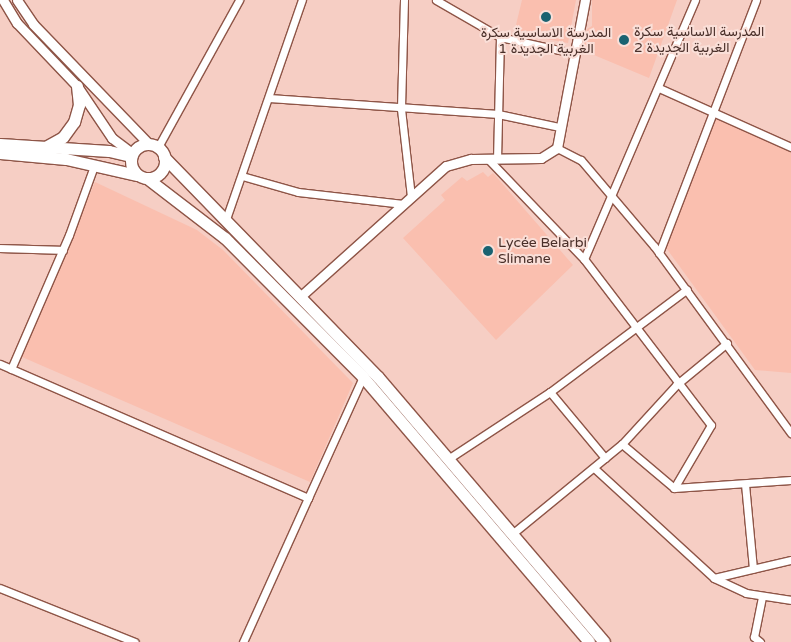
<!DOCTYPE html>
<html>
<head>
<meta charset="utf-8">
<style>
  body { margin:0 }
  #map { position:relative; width:791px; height:642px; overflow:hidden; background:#f6cec4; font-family:"Varela Round",Vazirmatn,sans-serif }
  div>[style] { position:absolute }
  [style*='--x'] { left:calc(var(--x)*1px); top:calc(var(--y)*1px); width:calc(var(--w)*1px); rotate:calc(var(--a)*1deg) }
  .built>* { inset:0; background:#fabfaf }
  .roads { filter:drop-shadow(1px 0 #8e5547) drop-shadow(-1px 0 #8e5547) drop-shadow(0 1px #8e5547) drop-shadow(0 -1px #8e5547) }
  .minor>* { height:7px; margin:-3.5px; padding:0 3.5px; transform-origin:3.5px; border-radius:3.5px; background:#fff }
  .tertiary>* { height:9px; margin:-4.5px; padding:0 4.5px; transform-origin:4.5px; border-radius:4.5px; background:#fff }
  .primary>* { height:11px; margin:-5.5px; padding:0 5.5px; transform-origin:5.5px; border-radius:5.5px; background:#fff }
  .primary>.ring { margin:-5.5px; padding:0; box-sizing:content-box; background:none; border:11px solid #fff; border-radius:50% }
  .dots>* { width:14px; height:14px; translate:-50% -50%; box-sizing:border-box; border:2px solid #fadfd8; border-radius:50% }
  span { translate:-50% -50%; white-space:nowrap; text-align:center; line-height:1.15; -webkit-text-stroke:4px #fadfd8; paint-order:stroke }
  .poi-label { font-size:14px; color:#492f29 }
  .left { translate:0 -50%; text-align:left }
</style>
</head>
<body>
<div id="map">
  <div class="built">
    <div style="clip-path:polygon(522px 0,576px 0,568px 43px,514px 33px)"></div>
    <div style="clip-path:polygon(592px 0,677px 0,649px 78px,582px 50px,587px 29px,592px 26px)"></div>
    <div style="clip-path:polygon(713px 117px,791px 148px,791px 373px,755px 370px,664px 245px)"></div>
    <div style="clip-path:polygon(483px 172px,488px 177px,493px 173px,573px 265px,496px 340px,403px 238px,445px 200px,441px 195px,462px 177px,467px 181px)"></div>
    <div style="clip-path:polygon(95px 182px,197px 230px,223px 250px,353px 383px,310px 482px,22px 357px)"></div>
  </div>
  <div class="roads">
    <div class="minor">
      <div style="--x:404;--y:0;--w:109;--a:91.6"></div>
      <div style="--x:401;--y:109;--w:89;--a:83.5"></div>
      <div style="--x:436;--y:0;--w:74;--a:30"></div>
      <div style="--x:500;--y:37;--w:122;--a:91.4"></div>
      <div style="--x:500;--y:37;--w:75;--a:12.4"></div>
      <div style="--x:659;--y:88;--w:145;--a:24.1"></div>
      <div style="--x:269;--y:98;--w:230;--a:4"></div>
      <div style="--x:498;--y:114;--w:62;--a:12"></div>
      <div style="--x:158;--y:147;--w:168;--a:-61.1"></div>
      <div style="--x:557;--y:148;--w:27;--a:27"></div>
      <div style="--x:581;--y:160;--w:113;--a:49.7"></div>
      <div style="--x:654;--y:246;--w:232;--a:53.8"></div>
      <div style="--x:488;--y:159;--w:139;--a:46.2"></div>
      <div style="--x:584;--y:259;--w:209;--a:52.6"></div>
      <div style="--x:711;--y:425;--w:73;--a:120.4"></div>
      <div style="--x:242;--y:176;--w:58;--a:15.9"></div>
      <div style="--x:298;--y:192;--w:106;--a:6.5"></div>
      <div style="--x:226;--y:219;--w:232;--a:-70.9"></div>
      <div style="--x:0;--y:248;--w:63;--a:1.8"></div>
      <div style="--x:659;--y:253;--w:271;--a:-69"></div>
      <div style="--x:584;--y:259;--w:282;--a:-66.8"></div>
      <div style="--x:0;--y:364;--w:336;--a:23.5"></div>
      <div style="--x:308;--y:498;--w:133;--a:-65.6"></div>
      <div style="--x:11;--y:369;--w:146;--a:-66.6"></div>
      <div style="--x:69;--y:235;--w:73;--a:-70.1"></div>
      <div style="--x:550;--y:392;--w:86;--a:50.2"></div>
      <div style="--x:622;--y:444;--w:68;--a:40.2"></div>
      <div style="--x:674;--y:488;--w:117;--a:-3.9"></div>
      <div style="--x:448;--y:459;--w:122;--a:-33.3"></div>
      <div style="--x:550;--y:392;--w:171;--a:-36.9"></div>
      <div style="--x:594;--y:468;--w:163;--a:42.5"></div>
      <div style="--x:714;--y:578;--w:35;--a:25"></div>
      <div style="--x:746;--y:593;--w:46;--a:8.8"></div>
      <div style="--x:745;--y:484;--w:85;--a:84.6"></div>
      <div style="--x:512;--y:534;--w:142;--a:-39.3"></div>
      <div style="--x:622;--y:444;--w:80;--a:-47.5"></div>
      <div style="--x:676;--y:385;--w:66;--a:-39.5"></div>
      <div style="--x:714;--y:578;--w:79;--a:-13.2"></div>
      <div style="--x:0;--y:588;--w:145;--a:21.8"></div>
      <div style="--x:243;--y:642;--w:158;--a:-65.7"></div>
      <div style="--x:760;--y:642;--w:8;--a:-140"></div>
      <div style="--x:754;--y:637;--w:41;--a:-78.7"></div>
    </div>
    <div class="tertiary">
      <div style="--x:3;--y:0;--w:27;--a:59"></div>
      <div style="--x:17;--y:23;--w:87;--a:46.4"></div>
      <div style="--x:77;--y:86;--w:63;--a:56.1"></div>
      <div style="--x:112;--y:138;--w:25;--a:37"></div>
      <div style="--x:17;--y:0;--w:29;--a:56"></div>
      <div style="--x:33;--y:24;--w:167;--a:46"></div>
      <div style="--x:302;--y:295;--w:193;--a:-41.9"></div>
      <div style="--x:446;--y:166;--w:26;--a:-16"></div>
      <div style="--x:471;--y:159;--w:70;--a:-0.8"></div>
      <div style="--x:541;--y:158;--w:19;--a:-32"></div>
      <div style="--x:557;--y:148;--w:151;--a:-79.3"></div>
    </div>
    <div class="primary">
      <div class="ring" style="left:131px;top:144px;width:23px;height:23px"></div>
      <div style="--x:0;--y:144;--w:109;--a:3.7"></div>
      <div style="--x:109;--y:151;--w:23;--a:13"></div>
      <div style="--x:47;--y:146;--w:18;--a:-29"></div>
      <div style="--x:63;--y:137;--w:19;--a:-54"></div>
      <div style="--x:74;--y:122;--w:18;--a:-74"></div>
      <div style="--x:79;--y:105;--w:19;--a:-96"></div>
      <div style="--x:0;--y:153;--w:66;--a:5.2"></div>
      <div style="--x:66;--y:159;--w:73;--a:12.7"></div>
      <div style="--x:164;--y:157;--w:307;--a:45.8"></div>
      <div style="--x:378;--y:377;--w:348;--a:49.5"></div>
      <div style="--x:148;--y:179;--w:97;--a:37.5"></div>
      <div style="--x:225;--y:238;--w:196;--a:45.2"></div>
      <div style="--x:363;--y:377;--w:348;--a:49.5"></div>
    </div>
  </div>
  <div class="dots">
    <div style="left:546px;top:17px;background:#1a6271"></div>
    <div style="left:624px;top:40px;background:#1a6271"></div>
    <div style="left:488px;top:251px;background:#1a6271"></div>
  </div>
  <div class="poi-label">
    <span class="left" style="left:634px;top:40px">المدرسة الاساسية سكرة<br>الغربية الجديدة 2</span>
    <span style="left:546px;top:41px">المدرسة الاساسية سكرة<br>الغربية الجديدة 1</span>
    <span class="left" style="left:498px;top:251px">Lycée Belarbi<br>Slimane</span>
  </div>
</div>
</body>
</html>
